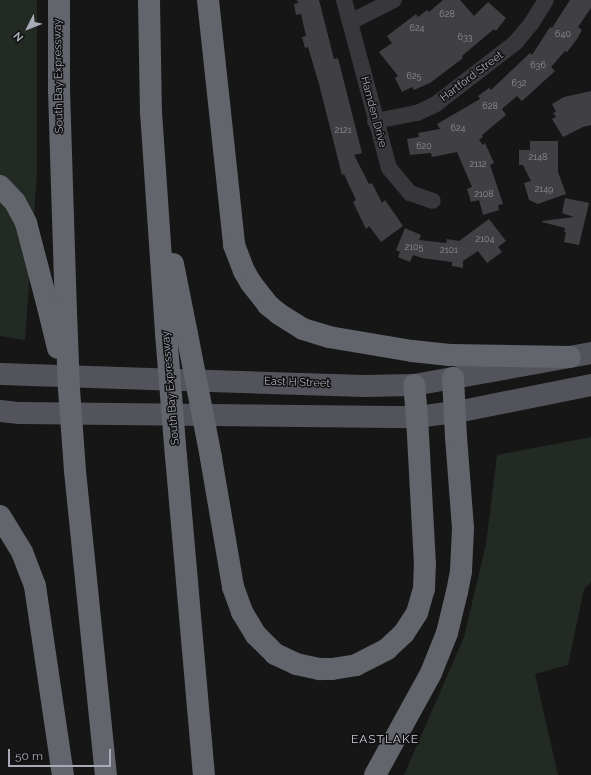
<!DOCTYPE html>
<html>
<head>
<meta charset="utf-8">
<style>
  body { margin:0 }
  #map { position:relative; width:591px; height:775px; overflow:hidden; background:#161617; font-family:Raleway,sans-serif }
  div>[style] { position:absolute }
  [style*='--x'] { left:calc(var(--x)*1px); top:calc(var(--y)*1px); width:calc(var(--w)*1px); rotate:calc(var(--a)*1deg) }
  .green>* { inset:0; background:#222a23 }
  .building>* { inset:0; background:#404044 }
  .minor>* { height:16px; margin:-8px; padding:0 8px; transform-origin:8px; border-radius:8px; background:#37373c }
  .primary>* { height:22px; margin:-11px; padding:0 11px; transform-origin:11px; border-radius:11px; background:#53545b }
  .motorway>* { height:22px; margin:-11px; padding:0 11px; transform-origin:11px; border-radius:11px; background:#63656d }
  .motorway-bridge>* { height:22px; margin:-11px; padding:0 11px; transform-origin:11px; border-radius:11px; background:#63656d }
  span { translate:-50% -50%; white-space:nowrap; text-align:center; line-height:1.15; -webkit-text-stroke:3px #111112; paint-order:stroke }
  .number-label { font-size:9px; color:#8e909a }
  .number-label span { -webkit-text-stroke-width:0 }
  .street-label { font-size:11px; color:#a8abb7 }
  .neighbourhood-label { font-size:12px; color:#c9cbd3; letter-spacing:1px }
  .north { position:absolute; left:8px; top:8px; width:40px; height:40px; -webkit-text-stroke:3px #111112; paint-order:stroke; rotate:228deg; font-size:11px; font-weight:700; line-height:16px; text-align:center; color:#a8abb7 }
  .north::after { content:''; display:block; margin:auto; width:14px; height:18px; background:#a8abb7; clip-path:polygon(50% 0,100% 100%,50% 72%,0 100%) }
  .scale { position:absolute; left:8px; top:749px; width:103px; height:18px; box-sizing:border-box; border:2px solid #a8abb7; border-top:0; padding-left:5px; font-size:12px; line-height:14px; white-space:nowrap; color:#a8abb7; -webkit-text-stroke:3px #111112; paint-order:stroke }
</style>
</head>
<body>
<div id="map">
  <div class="green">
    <div style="clip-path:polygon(0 0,37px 0,37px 173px,25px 340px,0 336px)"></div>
    <div style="clip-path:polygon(591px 437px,591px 582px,584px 589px,568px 665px,535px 674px,558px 775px,404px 775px,464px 637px,486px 544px,497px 455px)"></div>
  </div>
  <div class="building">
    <div style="clip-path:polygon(297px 0,319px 0,334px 59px,338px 58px,362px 153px,354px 155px,369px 184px,372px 183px,382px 203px,385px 200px,403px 226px,381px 242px,369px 226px,366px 229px,353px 202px,356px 200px,344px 174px,342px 175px,319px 84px,308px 47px,305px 48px,302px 37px,306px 36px,301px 14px,296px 15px,294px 4px,298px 3px)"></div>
    <div style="clip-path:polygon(443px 0,460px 0,474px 16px,488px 2px,506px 18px,496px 31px,494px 29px,462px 56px,463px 58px,430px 83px,414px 90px,412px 87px,402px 92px,395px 78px,398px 76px,379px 52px,392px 43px,387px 36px,416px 14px,418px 17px,427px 10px,429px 12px)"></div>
    <div style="clip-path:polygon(570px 0,591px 0,591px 8px,578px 27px,582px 30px,577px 39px,567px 52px,565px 51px,551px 67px,555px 71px,522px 101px,517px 96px,502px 109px,506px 115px,482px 135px,483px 137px,479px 140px,483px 145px,485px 143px,494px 163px,490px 165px,503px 204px,498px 205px,499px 210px,483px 215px,479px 200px,471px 202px,467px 189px,472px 187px,457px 152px,432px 157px,431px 153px,410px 155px,407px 139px,419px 137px,418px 133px,440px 129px,437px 124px,480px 99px,478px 96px,489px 88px,491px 90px,530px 53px,532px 55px,550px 27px,552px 28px)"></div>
    <div style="clip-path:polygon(591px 91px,591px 125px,583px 127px,563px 137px,552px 119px,556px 117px,553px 113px,556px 112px,552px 104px,564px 97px)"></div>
    <div style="clip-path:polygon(530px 141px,558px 141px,558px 172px,566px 194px,538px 204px,529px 200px,524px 183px,531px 181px,523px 165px,519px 165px,519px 150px,530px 150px)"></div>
    <div style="clip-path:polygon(565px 198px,589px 203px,579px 245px,564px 242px,566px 232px,564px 232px,565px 228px,542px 222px,542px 221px,574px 217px,562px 213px)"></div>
    <div style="clip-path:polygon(489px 219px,506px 241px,498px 247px,502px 252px,487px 263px,478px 251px,463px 261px,463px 268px,452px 266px,452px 262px,422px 258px,413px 255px,410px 262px,398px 257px,400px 252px,396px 250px,405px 228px,421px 235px,419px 240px,446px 243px,447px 239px,459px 241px)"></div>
  </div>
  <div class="minor">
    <div style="--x:344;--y:0;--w:174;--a:75"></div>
    <div style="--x:389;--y:168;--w:33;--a:50"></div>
    <div style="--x:410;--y:193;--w:24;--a:19"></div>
    <div style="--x:350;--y:22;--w:49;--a:-26.6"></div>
    <div style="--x:375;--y:121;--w:43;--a:-10.8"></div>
    <div style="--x:417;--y:113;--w:21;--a:-25"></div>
    <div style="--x:436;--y:104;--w:100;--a:-37.7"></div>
    <div style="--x:515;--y:43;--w:25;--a:-50"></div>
    <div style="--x:531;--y:24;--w:28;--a:-58"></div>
  </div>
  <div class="primary">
    <div style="--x:0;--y:374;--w:364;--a:1.9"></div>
    <div style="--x:364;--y:386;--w:50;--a:-1.1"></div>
    <div style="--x:414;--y:385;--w:180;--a:-10.2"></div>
    <div style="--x:0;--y:411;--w:20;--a:6"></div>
    <div style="--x:20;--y:413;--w:397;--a:0.6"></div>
    <div style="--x:417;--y:417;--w:45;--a:-7.6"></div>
    <div style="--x:462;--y:411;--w:132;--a:-11.4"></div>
  </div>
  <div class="motorway">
    <div style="--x:59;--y:0;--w:90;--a:90"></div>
    <div style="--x:59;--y:90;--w:222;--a:88.2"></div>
    <div style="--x:149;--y:0;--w:112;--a:89"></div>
    <div style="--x:151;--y:112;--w:222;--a:86.1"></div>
    <div style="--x:208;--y:0;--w:246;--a:83.9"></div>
    <div style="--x:234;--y:245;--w:28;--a:69"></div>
    <div style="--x:244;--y:271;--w:14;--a:60"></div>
    <div style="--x:251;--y:283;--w:28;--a:52"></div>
    <div style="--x:268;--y:305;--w:14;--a:39"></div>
    <div style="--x:279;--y:314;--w:28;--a:32"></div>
    <div style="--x:303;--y:329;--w:27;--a:17"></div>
    <div style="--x:329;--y:337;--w:84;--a:9.6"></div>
    <div style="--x:412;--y:351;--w:38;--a:6"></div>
    <div style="--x:450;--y:355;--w:120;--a:1"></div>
    <div style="--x:0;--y:186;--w:22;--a:47"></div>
    <div style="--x:15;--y:202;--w:24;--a:62"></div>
    <div style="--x:26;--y:223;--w:87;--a:75.3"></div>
    <div style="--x:173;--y:264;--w:71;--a:78.7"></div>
    <div style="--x:176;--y:456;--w:320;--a:85"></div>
    <div style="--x:211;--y:458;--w:131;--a:80.3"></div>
    <div style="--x:233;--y:587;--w:27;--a:70"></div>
    <div style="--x:242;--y:612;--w:27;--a:59"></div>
    <div style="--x:256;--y:635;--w:27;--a:45"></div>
    <div style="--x:275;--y:654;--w:23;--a:25"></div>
    <div style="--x:296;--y:664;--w:25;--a:12"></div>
    <div style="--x:320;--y:669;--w:12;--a:0"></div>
    <div style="--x:332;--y:669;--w:24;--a:-9"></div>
    <div style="--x:356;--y:665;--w:35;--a:-27"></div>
    <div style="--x:387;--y:649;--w:23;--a:-43"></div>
    <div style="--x:404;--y:633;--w:24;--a:-57"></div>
    <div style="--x:417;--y:613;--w:25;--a:-74"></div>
    <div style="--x:424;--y:589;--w:24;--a:-88"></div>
    <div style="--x:425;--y:565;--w:148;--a:-93.1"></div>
    <div style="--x:417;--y:417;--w:32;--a:-95"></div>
    <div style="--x:75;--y:471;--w:306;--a:84.2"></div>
    <div style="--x:0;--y:516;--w:42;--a:58.6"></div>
    <div style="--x:22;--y:552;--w:36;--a:69"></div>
    <div style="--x:35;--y:586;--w:191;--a:81.6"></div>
    <div style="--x:375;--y:775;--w:116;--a:-61.2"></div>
    <div style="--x:431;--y:673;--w:43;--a:-68.2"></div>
    <div style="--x:447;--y:633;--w:42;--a:-76.3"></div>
    <div style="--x:457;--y:592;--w:21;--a:-79"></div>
    <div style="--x:461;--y:571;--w:43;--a:-87.3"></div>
    <div style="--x:463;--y:528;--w:91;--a:-94.4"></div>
    <div style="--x:456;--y:437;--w:59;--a:-92.9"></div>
  </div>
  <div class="motorway-bridge">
    <div style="--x:48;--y:307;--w:42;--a:76.3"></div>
    <div style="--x:66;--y:312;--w:77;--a:87.8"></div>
    <div style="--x:69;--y:389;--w:82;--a:85.8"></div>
    <div style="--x:166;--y:333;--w:123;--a:85.4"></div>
    <div style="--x:187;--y:334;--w:126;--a:79"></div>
  </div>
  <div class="number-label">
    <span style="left:447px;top:14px">628</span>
    <span style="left:417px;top:28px">624</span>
    <span style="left:563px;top:34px">640</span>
    <span style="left:465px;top:37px">633</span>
    <span style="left:538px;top:65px">636</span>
    <span style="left:414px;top:76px">625</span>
    <span style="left:519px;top:83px">632</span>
    <span style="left:490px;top:106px">628</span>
    <span style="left:458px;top:128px">624</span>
    <span style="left:343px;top:130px">2121</span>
    <span style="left:424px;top:146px">620</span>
    <span style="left:538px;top:157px">2148</span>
    <span style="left:478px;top:164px">2112</span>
    <span style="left:544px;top:189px">2149</span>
    <span style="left:484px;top:194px">2108</span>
    <span style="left:485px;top:239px">2104</span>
    <span style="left:414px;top:247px">2105</span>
    <span style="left:449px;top:250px">2101</span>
  </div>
  <div class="street-label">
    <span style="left:59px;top:76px;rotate:-91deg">South Bay Expressway</span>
    <span style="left:472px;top:77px;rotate:-37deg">Hartford Street</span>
    <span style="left:373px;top:112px;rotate:75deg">Hamden Drive</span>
    <span style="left:297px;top:383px;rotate:2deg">East H Street</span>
    <span style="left:171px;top:388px;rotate:-95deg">South Bay Expressway</span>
  </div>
  <div class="neighbourhood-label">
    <span style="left:385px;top:740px">EASTLAKE</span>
  </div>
  <div class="north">N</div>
  <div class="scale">50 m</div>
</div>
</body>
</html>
